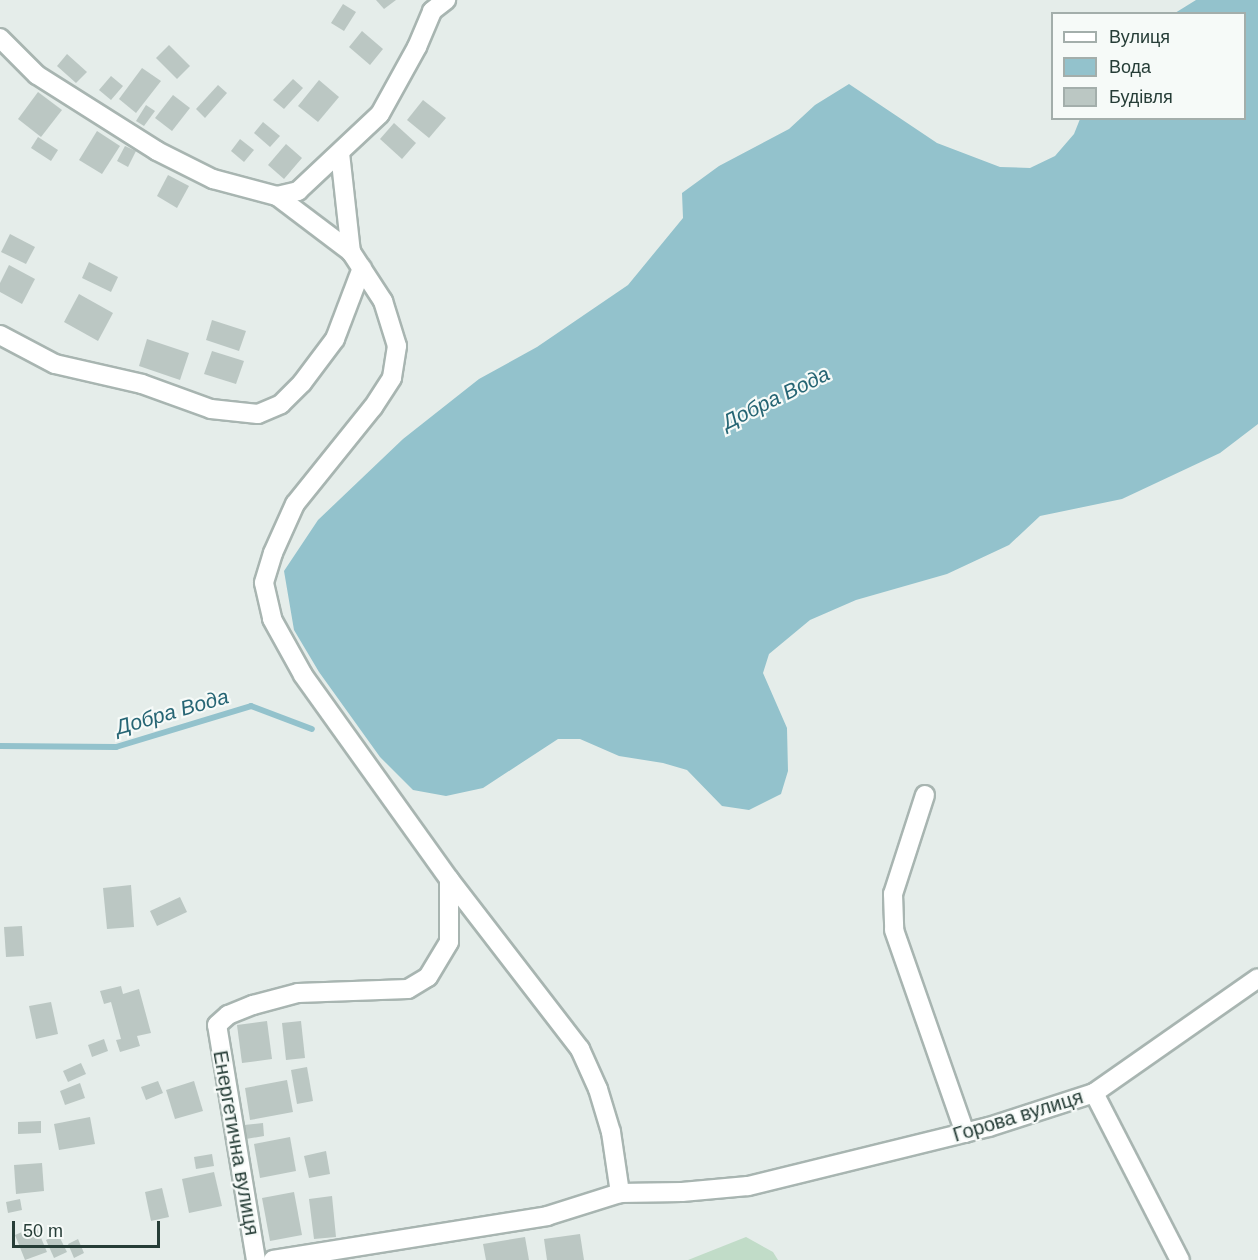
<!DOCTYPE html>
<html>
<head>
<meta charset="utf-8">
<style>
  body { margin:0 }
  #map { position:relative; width:1258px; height:1260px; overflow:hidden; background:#e5edea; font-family:Arial,sans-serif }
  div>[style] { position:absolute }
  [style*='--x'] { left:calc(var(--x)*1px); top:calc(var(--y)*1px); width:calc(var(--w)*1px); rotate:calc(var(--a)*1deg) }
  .green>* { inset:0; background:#c1dcc8 }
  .water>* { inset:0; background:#93c2cc }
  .stream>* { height:6px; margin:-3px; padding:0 3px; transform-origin:3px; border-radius:3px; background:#93c2cc }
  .building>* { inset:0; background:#bbc7c3 }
  .roads { filter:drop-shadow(2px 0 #a8b5b1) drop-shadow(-2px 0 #a8b5b1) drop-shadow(0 2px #a8b5b1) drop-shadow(0 -2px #a8b5b1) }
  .street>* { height:18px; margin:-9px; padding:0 9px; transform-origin:9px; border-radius:9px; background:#fff }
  span { translate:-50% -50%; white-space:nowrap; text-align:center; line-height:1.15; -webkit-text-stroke:4.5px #f6faf8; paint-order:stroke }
  .street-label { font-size:20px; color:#263d37 }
  .water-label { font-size:21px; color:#266574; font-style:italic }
  .legend { position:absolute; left:1051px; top:12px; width:195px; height:108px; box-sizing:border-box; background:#f6faf8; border:2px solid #a3aeab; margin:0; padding:8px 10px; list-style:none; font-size:18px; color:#263d37 }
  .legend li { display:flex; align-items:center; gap:12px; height:30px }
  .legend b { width:30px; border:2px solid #a3aeab }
  .scale { position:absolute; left:12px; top:1221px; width:148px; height:27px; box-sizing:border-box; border:3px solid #263d37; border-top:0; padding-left:8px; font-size:18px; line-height:21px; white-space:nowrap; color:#263d37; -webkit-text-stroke:4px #f6faf8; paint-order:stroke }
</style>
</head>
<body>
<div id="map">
  <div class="green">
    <div style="clip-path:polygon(746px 1237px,773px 1252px,778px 1260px,688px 1260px)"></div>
  </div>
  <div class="water">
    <div style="clip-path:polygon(1196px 0,1258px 0,1258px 424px,1220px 453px,1122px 499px,1040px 516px,1009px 545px,947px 574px,856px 600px,810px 620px,769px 654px,763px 673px,787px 728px,788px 771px,781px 794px,749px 810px,722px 806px,687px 770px,663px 763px,619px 756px,580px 739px,558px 739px,483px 788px,446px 796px,413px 790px,380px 757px,319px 672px,294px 630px,284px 571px,318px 520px,403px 439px,479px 379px,537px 347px,628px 285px,683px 218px,682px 193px,719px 166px,789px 129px,815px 105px,849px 84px,937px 143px,1000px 167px,1030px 168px,1055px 156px,1074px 134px,1080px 119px,1244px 118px,1244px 14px,1175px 13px)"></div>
  </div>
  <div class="stream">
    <div style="--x:0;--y:746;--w:116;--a:0.5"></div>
    <div style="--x:116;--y:747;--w:141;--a:-16.9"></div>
    <div style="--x:251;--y:706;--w:65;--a:20.7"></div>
  </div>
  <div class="building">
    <div style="clip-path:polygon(376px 0,396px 0,384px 9px)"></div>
    <div style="clip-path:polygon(343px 4px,356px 12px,344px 31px,331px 23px)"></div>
    <div style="clip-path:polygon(362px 31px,383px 49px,370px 65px,349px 47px)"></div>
    <div style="clip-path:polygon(169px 45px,190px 66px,177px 79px,156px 58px)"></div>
    <div style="clip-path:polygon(67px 54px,87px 72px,76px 83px,57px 66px)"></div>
    <div style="clip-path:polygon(142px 68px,161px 81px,136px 113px,119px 99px)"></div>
    <div style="clip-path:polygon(111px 76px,123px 86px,111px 100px,99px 90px)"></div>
    <div style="clip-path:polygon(293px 79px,303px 88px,284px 109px,273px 100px)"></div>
    <div style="clip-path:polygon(319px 80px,339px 97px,318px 122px,298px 106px)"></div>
    <div style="clip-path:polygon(218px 85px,227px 93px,205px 118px,196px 109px)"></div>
    <div style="clip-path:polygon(38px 92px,62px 110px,41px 137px,18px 119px)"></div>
    <div style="clip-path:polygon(173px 95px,190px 108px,172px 131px,155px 118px)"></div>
    <div style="clip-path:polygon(423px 100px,446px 118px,429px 138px,407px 120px)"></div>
    <div style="clip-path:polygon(146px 105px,155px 111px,144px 126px,136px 121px)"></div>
    <div style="clip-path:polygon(263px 122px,280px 136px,270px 147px,254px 133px)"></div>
    <div style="clip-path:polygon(394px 123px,416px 143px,402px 159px,380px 139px)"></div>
    <div style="clip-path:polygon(97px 131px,120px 146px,102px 174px,79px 160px)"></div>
    <div style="clip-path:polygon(38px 137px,58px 150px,51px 161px,31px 148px)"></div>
    <div style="clip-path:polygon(240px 139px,254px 150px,244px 162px,231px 151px)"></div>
    <div style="clip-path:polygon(286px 144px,302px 158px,284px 179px,268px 165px)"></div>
    <div style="clip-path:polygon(125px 146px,136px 151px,128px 167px,117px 161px)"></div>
    <div style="clip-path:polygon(168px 175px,189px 186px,177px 208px,157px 196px)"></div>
    <div style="clip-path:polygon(10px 234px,35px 247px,26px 264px,1px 252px)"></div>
    <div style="clip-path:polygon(89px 262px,118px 277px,111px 292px,82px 278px)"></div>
    <div style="clip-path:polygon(9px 265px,35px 279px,22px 304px,0 292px,0 283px)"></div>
    <div style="clip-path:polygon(79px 294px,113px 313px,98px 341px,64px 322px)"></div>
    <div style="clip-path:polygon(212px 320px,246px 331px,239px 351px,206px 340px)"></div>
    <div style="clip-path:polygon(147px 339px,189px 353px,180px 380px,139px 366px)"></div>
    <div style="clip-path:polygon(212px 351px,244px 361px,236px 384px,204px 374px)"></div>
    <div style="clip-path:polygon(131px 885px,134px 927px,107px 929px,103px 888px)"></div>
    <div style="clip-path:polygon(180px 897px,187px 912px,157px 926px,150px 911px)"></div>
    <div style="clip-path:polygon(22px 926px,24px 956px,6px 957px,4px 927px)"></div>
    <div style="clip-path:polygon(121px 986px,123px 994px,139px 989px,151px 1033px,137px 1036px,140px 1046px,120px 1052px,116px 1040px,121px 1039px,111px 1002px,104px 1004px,100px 991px)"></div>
    <div style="clip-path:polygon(51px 1002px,58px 1034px,36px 1039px,29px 1006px)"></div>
    <div style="clip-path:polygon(267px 1021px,272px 1059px,242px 1063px,237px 1025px)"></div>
    <div style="clip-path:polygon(301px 1021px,305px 1058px,286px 1060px,282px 1023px)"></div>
    <div style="clip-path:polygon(104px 1039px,108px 1051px,92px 1057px,88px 1045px)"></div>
    <div style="clip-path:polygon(81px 1063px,86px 1074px,68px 1082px,63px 1071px)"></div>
    <div style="clip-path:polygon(307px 1067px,313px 1101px,297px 1104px,291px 1070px)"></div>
    <div style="clip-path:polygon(287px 1080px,293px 1112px,250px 1120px,245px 1088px)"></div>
    <div style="clip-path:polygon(158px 1081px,163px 1093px,146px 1100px,141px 1087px)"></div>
    <div style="clip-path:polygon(194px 1081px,203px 1111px,175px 1119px,166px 1090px)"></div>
    <div style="clip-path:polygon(80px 1083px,85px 1098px,65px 1105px,60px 1091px)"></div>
    <div style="clip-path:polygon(90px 1117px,95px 1144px,59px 1150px,54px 1124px)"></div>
    <div style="clip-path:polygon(41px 1121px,41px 1133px,18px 1134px,18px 1122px)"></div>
    <div style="clip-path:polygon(263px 1123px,264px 1136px,246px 1139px,244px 1125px)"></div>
    <div style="clip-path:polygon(290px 1137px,296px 1171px,260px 1178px,254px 1144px)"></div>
    <div style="clip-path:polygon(326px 1151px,330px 1174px,309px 1178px,304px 1156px)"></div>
    <div style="clip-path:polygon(212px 1154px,214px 1166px,196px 1169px,194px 1157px)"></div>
    <div style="clip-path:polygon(42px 1163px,44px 1191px,16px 1194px,14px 1165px)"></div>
    <div style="clip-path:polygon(214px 1172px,222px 1206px,189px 1213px,182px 1179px)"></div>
    <div style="clip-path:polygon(162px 1188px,169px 1217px,151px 1221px,145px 1192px)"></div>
    <div style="clip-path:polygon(294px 1192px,302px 1235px,270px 1241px,262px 1198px)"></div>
    <div style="clip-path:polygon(332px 1196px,336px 1237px,314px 1239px,309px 1199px)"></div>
    <div style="clip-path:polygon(20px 1199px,22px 1210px,8px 1213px,6px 1202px)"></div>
    <div style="clip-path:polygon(36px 1226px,47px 1252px,25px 1260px,15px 1235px)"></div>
    <div style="clip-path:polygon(58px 1234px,67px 1252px,54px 1258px,46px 1240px)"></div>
    <div style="clip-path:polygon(580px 1234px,584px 1260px,547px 1260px,544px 1239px)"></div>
    <div style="clip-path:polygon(525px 1237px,529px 1260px,486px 1260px,483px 1244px)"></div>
    <div style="clip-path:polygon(78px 1239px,84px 1253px,74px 1258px,68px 1244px)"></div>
  </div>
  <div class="roads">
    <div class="street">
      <div style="--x:0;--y:38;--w:52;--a:45"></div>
      <div style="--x:37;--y:75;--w:142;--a:32.3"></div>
      <div style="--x:157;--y:151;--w:63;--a:26.6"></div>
      <div style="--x:213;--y:179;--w:66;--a:14.9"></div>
      <div style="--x:277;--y:196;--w:22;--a:-13"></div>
      <div style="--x:298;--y:191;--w:112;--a:-43.2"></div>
      <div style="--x:380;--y:114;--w:77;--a:-61.1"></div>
      <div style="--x:417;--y:47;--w:39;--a:-67"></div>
      <div style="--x:432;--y:11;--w:18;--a:-38"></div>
      <div style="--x:340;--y:153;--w:100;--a:83.7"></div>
      <div style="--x:351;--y:252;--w:59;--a:56.9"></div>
      <div style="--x:383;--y:301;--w:47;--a:72.7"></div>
      <div style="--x:397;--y:346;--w:32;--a:99"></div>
      <div style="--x:392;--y:378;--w:35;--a:123"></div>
      <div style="--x:373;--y:407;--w:124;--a:128.8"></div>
      <div style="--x:295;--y:504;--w:54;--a:114.2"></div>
      <div style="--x:273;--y:553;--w:31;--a:107"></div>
      <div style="--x:264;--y:583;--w:37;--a:77"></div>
      <div style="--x:272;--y:619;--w:64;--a:61"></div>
      <div style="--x:303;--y:675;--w:251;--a:54.4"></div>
      <div style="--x:449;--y:879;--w:215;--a:52.4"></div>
      <div style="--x:580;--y:1049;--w:44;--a:65.8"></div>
      <div style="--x:598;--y:1089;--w:45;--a:73.2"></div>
      <div style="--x:611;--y:1132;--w:62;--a:81.6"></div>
      <div style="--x:277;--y:196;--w:93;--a:37.1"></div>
      <div style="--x:0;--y:335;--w:62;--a:27.8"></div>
      <div style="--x:55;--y:364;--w:89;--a:12.9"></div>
      <div style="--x:142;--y:384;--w:73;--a:19.9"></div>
      <div style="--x:211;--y:409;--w:47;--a:6.1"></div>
      <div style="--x:258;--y:414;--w:25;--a:-23"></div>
      <div style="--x:281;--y:404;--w:30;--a:-45"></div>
      <div style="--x:302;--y:383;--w:55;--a:-53.1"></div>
      <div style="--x:335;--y:339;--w:76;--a:-69.2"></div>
      <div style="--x:925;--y:795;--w:104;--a:107.9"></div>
      <div style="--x:893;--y:894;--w:36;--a:88"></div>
      <div style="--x:894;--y:930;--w:215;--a:70.7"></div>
      <div style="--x:1094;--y:1093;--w:188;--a:62.8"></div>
      <div style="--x:256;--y:1260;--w:238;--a:-99.4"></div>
      <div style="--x:217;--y:1025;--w:15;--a:-42"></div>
      <div style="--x:228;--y:1015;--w:27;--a:-22"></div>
      <div style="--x:253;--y:1005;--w:47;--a:-14.9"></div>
      <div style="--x:298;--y:993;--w:110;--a:-2.1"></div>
      <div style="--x:408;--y:989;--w:23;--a:-31"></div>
      <div style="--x:428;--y:977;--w:41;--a:-59"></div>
      <div style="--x:449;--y:942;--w:63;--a:-90"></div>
      <div style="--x:273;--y:1260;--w:278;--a:-9.1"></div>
      <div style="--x:547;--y:1216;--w:77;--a:-17.5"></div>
      <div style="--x:620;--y:1193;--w:62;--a:-0.9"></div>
      <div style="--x:682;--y:1192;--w:66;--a:-5.2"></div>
      <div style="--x:748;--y:1186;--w:248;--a:-13.8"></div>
      <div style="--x:989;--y:1127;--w:110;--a:-17.9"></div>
      <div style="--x:1094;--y:1093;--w:200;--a:-35"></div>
    </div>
  </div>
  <div class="street-label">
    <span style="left:1018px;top:1116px;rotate:-17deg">Горова вулиця</span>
    <span style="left:236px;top:1143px;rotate:80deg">Енергетична вулиця</span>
  </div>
  <div class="water-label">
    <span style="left:776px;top:398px;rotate:-26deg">Добра Вода</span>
    <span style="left:172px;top:712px;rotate:-16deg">Добра Вода</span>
  </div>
  <ul class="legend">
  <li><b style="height:8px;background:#fff"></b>Вулиця</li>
  <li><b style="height:16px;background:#93c2cc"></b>Вода</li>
  <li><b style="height:16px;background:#bbc7c3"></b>Будівля</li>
  </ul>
  <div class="scale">50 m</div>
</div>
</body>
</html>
